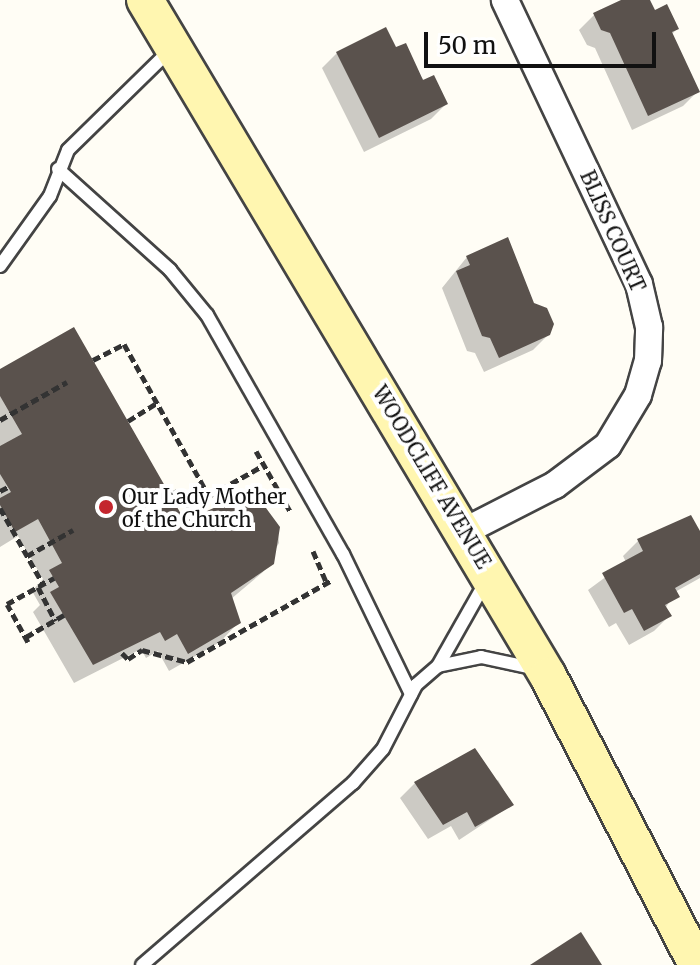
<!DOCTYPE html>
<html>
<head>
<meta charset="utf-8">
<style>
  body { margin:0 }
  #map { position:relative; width:700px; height:965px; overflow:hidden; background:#fffdf5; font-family:Merriweather,serif }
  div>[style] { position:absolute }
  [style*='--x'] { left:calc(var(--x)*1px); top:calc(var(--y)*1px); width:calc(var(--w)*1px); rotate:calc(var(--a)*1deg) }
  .shadow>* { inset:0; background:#0003 }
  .building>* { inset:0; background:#5a524d }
  .path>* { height:5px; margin-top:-2.5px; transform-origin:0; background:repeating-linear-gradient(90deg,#333 0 8px,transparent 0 12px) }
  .roads { filter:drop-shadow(2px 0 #444) drop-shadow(-2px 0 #444) drop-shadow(0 2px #444) drop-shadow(0 -2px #444) }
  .service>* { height:12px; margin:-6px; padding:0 6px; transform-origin:6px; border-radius:6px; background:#fff }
  .minor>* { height:26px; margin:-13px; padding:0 13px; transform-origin:13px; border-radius:13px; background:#fff }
  .secondary>* { height:36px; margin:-18px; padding:0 18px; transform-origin:18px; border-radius:18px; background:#fff6b0 }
  .dots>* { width:22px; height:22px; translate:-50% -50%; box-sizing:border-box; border:4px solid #fff; border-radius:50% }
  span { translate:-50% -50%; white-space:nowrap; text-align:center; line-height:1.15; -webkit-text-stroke:8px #fff; paint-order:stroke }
  .street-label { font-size:20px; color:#111 }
  .poi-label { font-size:20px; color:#111 }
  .left { translate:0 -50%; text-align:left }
  .scale { position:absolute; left:424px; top:32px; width:232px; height:36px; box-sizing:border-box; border:4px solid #111; border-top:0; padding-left:10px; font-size:24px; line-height:28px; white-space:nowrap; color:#111; -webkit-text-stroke:6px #fff; paint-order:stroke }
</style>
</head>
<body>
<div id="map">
  <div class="shadow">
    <div style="clip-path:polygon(626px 0,648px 0,654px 12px,677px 29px,671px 35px,698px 91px,683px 106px,632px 130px,595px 48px,587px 45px,579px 30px,594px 15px)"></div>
    <div style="clip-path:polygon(396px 50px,446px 104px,431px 119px,364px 152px,322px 68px,337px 53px)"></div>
    <div style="clip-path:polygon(467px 257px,532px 304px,549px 334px,533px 350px,484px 372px,475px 353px,467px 351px,442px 288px)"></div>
    <div style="clip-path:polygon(0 371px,184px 524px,278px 528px,279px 543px,263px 572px,231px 599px,238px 623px,220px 642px,169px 671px,158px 651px,146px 658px,141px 649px,74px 683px,33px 612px,40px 605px,32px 591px,43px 579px,18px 536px,0 547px)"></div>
    <div style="clip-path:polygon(690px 518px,700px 535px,700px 578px,675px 592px,665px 609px,669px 616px,654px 631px,629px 645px,616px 623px,609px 627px,588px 590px,626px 562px,623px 556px,638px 541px)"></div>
    <div style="clip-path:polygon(474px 751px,492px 784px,498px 780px,512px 805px,459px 840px,451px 826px,428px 839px,400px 798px,415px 783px)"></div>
  </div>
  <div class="building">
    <div style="clip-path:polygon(621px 0,650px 0,655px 10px,667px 4px,679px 29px,672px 32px,700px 92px,648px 116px,610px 33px,601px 30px,593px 13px)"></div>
    <div style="clip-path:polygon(386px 27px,396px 47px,406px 43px,423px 80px,434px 75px,448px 104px,379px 138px,336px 52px)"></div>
    <div style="clip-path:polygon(508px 237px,534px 303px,547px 308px,554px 324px,550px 335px,499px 358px,490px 338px,482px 336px,456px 271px,470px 265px,466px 256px)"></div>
    <div style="clip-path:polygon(74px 327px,185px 521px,238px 497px,266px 508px,280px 527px,274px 564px,231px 593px,241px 623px,188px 654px,177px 634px,165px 641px,160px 632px,93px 665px,50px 592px,59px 587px,49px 570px,62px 563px,38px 519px,15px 532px,0 505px,0 498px,11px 492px,0 474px,0 446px,22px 434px,0 396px,0 369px)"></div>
    <div style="clip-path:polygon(691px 515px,700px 531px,700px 574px,675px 588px,680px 597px,665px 605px,672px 616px,644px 631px,632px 609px,624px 613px,602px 573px,643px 551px,637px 539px)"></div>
    <div style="clip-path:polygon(475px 748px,514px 805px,475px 827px,467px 812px,443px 825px,414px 782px)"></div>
    <div style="clip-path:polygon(581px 932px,602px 965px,530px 965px)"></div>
  </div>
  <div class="path">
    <div style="--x:93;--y:360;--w:35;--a:-27"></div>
    <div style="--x:124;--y:344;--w:174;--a:60.8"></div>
    <div style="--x:0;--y:420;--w:77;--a:-29.6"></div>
    <div style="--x:128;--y:421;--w:36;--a:-32"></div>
    <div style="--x:256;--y:451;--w:69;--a:60.5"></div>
    <div style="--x:0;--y:491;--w:9;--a:-27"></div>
    <div style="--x:170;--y:495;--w:10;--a:-29"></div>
    <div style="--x:179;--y:490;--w:20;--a:60"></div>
    <div style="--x:189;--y:507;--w:86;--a:-29.2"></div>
    <div style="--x:0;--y:508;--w:87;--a:60.5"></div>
    <div style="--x:313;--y:551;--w:36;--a:67"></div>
    <div style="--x:27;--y:556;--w:53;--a:-29.5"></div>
    <div style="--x:38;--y:587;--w:38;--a:63"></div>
    <div style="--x:26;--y:637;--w:44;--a:-30.1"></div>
    <div style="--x:28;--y:642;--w:43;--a:-118.9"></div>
    <div style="--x:7;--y:604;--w:54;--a:-29"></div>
    <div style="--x:122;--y:653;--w:8;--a:45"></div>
    <div style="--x:128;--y:659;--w:17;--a:-33"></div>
    <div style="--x:142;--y:650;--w:47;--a:14.9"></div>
    <div style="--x:187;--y:662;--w:167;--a:-29.5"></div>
  </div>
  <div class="roads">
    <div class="service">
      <div style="--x:58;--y:169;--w:151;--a:42"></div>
      <div style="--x:170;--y:270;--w:58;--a:50.6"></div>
      <div style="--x:207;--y:315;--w:275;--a:60.4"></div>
      <div style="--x:343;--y:554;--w:156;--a:64.1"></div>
      <div style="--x:0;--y:266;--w:86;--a:-54.5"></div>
      <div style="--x:50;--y:196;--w:49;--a:-68.6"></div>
      <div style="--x:68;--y:150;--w:144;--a:-44.4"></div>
      <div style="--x:438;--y:666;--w:44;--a:-11.8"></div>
      <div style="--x:481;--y:657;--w:52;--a:12.2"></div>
      <div style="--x:142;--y:965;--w:279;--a:-40.8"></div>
      <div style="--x:353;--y:783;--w:45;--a:-48.6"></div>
      <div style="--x:383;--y:749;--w:72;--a:-62.7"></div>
      <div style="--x:416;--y:685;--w:29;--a:-41"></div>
      <div style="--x:438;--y:666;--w:95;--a:-60.5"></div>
    </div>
    <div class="minor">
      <div style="--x:465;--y:531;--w:101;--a:-27.1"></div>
      <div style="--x:555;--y:485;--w:66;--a:-37"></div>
      <div style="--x:608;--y:445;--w:58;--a:-59"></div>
      <div style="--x:638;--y:395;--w:35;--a:-74"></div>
      <div style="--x:648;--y:361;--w:34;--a:-88"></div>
      <div style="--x:649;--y:327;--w:44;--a:-103.1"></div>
      <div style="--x:639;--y:284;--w:314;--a:-115.3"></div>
    </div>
    <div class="secondary">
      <div style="--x:145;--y:0;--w:787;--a:59.2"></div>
      <div style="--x:548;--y:676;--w:325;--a:62.7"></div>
    </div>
  </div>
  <div class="dots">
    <div style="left:106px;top:507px;background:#c4262e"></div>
  </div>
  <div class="street-label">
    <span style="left:613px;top:231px;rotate:66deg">BLISS COURT</span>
    <span style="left:432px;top:477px;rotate:59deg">WOODCLIFF AVENUE</span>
  </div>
  <div class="poi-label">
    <span class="left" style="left:122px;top:508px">Our Lady Mother<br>of the Church</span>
  </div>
  <div class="scale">50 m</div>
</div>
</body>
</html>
